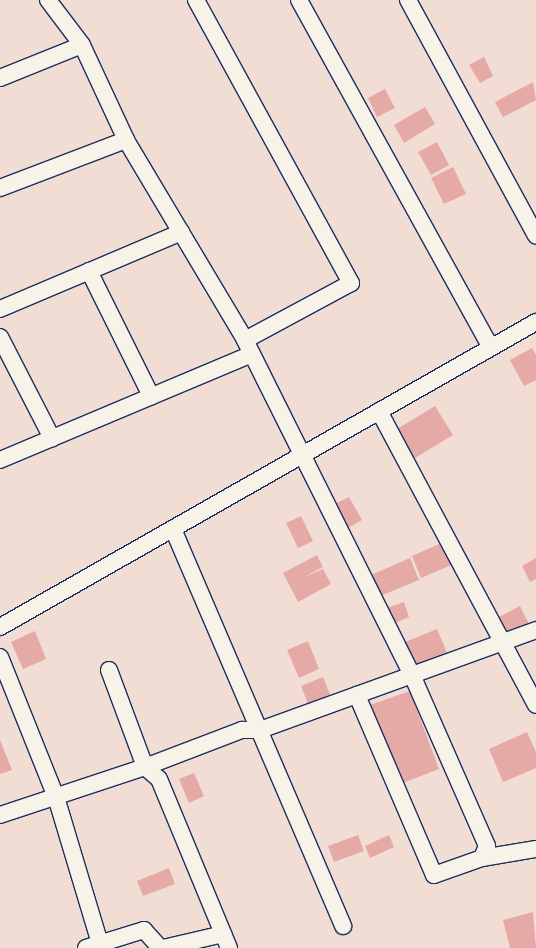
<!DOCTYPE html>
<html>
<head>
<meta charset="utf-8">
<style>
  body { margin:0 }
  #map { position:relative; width:536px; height:948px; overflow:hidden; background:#f2ddd4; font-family:Mynerve,sans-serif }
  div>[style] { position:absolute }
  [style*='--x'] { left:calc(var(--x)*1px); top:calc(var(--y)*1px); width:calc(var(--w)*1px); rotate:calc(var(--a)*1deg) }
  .building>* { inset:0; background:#e5aaa5 }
  .roads { filter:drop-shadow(1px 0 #1b2f5e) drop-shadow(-1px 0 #1b2f5e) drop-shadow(0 1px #1b2f5e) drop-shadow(0 -1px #1b2f5e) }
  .minor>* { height:16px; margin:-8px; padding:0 8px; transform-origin:8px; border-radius:8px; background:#f7f3e8 }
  span { translate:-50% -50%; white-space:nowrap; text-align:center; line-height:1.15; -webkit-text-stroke:3.5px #f7f3e8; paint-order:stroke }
</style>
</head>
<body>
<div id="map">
  <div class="building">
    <div style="clip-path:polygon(484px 57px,493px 76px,480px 83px,469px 65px)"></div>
    <div style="clip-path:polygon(533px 82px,536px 100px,503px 117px,495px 102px)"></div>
    <div style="clip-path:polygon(385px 89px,395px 108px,377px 117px,368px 98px)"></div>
    <div style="clip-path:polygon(425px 107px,435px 124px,404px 143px,394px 125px)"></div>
    <div style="clip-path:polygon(437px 142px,449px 165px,431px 175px,418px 152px)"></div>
    <div style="clip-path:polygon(453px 167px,466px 194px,444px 204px,431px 178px)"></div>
    <div style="clip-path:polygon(532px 348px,536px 355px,536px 380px,524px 386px,510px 360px)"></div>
    <div style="clip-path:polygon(435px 406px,453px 435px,410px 461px,392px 432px)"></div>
    <div style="clip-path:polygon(349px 497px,362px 520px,344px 530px,331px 506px)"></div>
    <div style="clip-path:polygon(301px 516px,313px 541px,298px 548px,286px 523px)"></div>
    <div style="clip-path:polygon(446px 541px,456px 563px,421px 578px,412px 556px)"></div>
    <div style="clip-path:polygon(317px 555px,323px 567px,302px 578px,323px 569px,331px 584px,298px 602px,283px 573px)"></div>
    <div style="clip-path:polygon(410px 558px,419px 580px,378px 597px,369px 576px)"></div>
    <div style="clip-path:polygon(536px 558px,536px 579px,530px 582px,522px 566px)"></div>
    <div style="clip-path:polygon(404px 602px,409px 617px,393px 624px,387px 608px)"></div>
    <div style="clip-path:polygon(520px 606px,529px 624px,504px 636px,495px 619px)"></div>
    <div style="clip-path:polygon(437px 629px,448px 655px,416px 669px,405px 642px)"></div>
    <div style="clip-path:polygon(35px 631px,46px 659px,23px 669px,11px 642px)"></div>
    <div style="clip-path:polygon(308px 641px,319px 669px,299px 678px,287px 650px)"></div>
    <div style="clip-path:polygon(323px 677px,331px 697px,309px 706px,301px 686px)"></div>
    <div style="clip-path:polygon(410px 691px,439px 769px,400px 784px,370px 705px)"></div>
    <div style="clip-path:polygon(527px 732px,536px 752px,536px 768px,503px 782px,489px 749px)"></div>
    <div style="clip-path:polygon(0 740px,12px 770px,0 774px)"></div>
    <div style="clip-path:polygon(194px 773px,204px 796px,189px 803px,179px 779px)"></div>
    <div style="clip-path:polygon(358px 835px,364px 851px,334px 862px,328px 846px)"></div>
    <div style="clip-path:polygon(389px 835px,394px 847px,370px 858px,365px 846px)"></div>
    <div style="clip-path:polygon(169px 868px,175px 884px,143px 896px,137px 881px)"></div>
    <div style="clip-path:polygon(533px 912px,536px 948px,510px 948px,503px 920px)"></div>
  </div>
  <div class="roads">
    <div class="minor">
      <div style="--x:48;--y:0;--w:56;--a:52.9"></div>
      <div style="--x:196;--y:0;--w:323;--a:61.3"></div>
      <div style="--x:351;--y:283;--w:120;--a:151.7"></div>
      <div style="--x:299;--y:0;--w:397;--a:61.1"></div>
      <div style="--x:408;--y:0;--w:268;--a:61.5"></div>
      <div style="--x:0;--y:78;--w:88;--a:-21.9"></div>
      <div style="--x:82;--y:45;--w:105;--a:65.1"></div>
      <div style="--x:126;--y:140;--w:233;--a:59.2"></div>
      <div style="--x:245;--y:340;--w:374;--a:63.5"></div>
      <div style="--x:412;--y:675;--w:187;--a:66.3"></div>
      <div style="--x:487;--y:846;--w:13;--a:113"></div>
      <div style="--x:482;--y:858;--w:51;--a:160.5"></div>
      <div style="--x:434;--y:875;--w:196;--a:-113.2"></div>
      <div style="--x:0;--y:188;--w:135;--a:-20.9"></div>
      <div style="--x:89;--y:271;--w:140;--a:63.6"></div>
      <div style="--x:0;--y:309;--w:197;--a:-23"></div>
      <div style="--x:0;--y:337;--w:114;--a:62.8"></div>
      <div style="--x:379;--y:411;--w:333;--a:61.9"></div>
      <div style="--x:0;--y:460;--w:273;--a:-22.8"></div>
      <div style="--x:173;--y:529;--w:432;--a:66.8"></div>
      <div style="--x:0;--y:627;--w:617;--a:-29.64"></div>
      <div style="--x:0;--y:657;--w:151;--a:68.2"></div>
      <div style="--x:56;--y:797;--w:153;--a:73.3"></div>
      <div style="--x:109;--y:670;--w:103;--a:69.6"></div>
      <div style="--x:145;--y:767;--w:18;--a:41"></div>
      <div style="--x:159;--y:779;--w:183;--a:67.5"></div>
      <div style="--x:0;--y:815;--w:153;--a:-18.3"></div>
      <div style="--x:145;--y:767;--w:104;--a:-20.9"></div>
      <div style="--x:242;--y:730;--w:18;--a:0"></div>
      <div style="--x:260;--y:730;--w:294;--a:-19.9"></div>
      <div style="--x:482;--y:858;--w:55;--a:-9.5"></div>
      <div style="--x:86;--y:948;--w:61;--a:-17.2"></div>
      <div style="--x:144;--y:930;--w:24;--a:48"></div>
      <div style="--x:163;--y:948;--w:62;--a:-13.1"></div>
    </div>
  </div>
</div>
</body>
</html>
